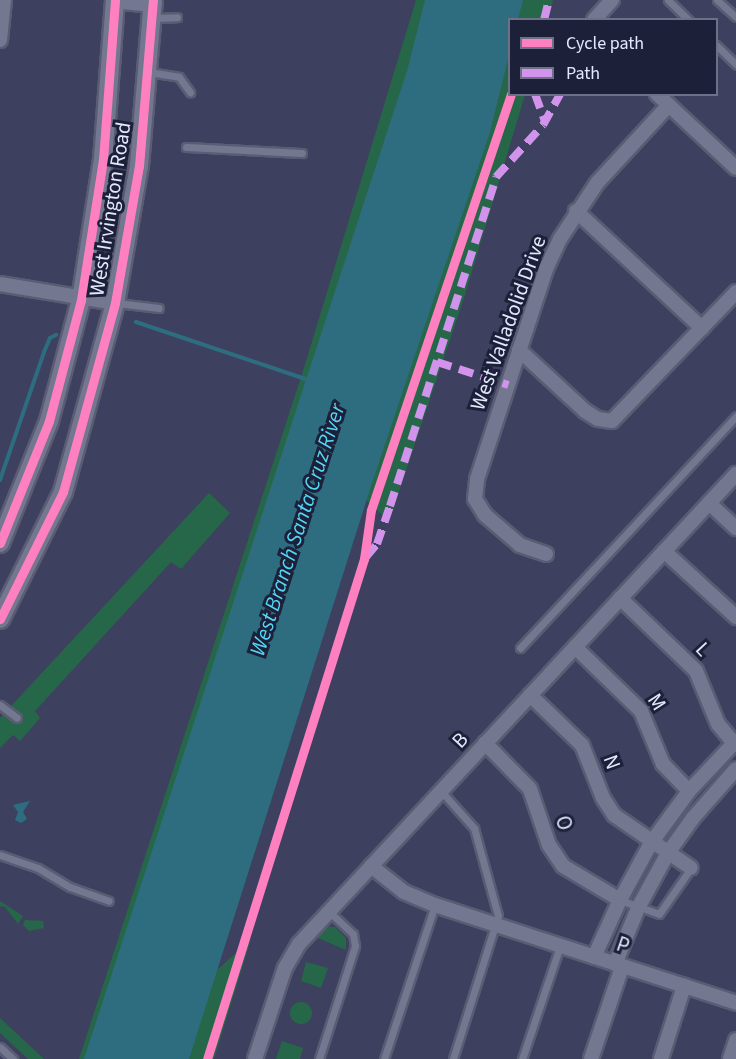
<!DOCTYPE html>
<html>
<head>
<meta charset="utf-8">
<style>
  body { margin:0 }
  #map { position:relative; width:736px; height:1059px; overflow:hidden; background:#3d405e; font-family:"Source Sans 3",sans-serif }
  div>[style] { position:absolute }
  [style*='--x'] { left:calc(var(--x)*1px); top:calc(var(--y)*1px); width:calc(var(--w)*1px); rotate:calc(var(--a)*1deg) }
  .green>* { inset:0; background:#266749 }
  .round { border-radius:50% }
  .water>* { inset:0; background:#2e6d7f }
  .stream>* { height:4px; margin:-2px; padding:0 2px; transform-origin:2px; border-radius:2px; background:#2e6d7f }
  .roads { filter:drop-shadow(2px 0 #5a5c73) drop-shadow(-2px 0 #5a5c73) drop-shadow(0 2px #5a5c73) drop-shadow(0 -2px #5a5c73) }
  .service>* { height:7px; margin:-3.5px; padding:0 3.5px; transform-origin:3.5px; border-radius:3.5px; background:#747790 }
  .minor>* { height:14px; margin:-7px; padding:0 7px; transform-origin:7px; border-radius:7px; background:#747790 }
  .secondary>* { height:18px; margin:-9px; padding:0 9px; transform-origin:9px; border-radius:9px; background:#747790 }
  .quiet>* { height:8px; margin-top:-4px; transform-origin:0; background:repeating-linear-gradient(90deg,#d193ec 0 15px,transparent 0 23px) }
  .cycleway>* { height:9px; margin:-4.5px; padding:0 4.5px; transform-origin:4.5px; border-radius:4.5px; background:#ff80c0 }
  span { translate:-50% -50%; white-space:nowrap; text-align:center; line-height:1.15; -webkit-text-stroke:6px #1d2039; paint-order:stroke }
  .street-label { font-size:21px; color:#e4e8fc }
  .water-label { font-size:22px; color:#54d7f6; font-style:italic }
  .legend { position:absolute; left:508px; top:18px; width:210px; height:78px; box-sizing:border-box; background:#1d2039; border:2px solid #6d7087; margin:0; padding:8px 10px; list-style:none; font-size:18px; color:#e4e8fc }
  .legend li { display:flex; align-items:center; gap:12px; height:30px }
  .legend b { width:30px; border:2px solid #6d7087 }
</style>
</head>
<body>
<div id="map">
  <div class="green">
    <div style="clip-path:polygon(416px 0,553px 0,548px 19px,510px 20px,510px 94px,525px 95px,464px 298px,389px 521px,366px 500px,217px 970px,251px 939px,214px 1059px,79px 1059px,303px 371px)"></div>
    <div style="clip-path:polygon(209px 493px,230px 513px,181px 569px,171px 562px,35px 711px,40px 718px,20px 741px,13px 735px,0 748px,0 718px)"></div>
    <div style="clip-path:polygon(0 901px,23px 916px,18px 924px,5px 907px,0 906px)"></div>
    <div style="clip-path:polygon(25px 920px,43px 921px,44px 928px,29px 931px,23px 925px)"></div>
    <div style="clip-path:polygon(325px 926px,335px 927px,346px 938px,346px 950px,313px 936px)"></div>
    <div style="clip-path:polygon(306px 962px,328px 968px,321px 988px,301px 981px)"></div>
    <div class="round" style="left:290px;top:1002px;width:22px;height:22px"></div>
    <div style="clip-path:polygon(0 1018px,44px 1059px,28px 1059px,0 1033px)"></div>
    <div style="clip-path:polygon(282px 1041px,303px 1048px,300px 1059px,276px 1059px)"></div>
  </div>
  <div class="water">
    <div style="clip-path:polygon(425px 0,523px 0,518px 19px,510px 20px,509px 55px,490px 132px,372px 483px,189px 1059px,84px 1059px,407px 71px)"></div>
    <div style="clip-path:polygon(30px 801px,23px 812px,27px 819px,21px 823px,15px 820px,18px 812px,13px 805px)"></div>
  </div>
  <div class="stream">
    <div style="--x:136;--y:322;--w:185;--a:18.6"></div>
    <div style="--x:0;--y:480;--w:135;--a:-71"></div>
    <div style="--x:44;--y:352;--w:15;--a:-67"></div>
    <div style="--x:50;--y:338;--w:7;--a:-27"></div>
  </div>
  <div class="roads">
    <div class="service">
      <div style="--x:668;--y:0;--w:29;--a:44"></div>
      <div style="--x:717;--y:0;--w:25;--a:42"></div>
      <div style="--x:154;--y:18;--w:23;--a:-2"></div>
      <div style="--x:716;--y:45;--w:28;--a:44"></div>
      <div style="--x:149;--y:72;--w:30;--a:9"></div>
      <div style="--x:179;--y:77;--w:19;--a:54"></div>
      <div style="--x:186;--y:147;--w:116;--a:3"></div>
      <div style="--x:117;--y:303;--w:42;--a:6.8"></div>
      <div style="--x:520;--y:648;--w:317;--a:-47"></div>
      <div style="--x:0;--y:705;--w:21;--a:37"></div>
      <div style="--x:441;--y:791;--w:50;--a:48.3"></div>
      <div style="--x:474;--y:828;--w:91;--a:74.7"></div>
      <div style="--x:498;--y:916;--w:150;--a:107.5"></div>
      <div style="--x:0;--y:855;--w:40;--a:18.9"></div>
      <div style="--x:38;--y:868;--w:37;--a:31"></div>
      <div style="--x:70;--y:887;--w:41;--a:19.7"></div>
      <div style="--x:620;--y:900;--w:41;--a:19.7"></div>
      <div style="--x:659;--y:914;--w:56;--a:-55.2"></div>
      <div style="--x:0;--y:1047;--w:18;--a:43"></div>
      <div style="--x:319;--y:1059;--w:119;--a:-72.3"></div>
      <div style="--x:355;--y:946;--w:12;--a:-99"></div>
      <div style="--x:353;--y:934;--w:34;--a:-137"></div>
      <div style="--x:384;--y:1059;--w:162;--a:-71.7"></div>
      <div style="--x:522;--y:1059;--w:119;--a:-71.4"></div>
    </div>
    <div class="minor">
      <div style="--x:594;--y:20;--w:27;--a:-48"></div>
      <div style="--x:0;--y:40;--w:40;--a:-84.3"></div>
      <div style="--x:657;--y:94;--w:108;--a:43.1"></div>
      <div style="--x:576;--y:211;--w:172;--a:42.9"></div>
      <div style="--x:0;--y:284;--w:117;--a:9.4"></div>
      <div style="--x:519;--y:350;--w:90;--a:42.7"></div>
      <div style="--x:585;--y:411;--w:15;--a:32"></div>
      <div style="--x:598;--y:419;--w:14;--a:8"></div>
      <div style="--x:612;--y:421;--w:179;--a:-46.1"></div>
      <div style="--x:709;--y:503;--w:37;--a:43"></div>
      <div style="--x:664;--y:551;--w:98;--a:42.5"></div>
      <div style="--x:546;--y:554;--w:28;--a:-161"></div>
      <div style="--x:520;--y:545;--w:46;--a:-139.4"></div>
      <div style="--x:485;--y:515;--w:19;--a:-122"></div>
      <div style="--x:475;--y:499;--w:20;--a:-84"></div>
      <div style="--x:477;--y:479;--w:221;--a:-71.8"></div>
      <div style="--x:546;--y:269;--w:33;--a:-65"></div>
      <div style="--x:560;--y:239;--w:67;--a:-56.5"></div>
      <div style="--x:597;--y:183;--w:106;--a:-47.3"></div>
      <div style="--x:620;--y:598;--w:105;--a:43.8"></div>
      <div style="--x:696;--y:671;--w:57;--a:67.5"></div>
      <div style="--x:718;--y:724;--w:25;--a:50"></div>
      <div style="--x:575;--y:647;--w:92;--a:44.1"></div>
      <div style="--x:641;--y:711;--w:57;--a:67.5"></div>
      <div style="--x:663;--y:764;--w:37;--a:46"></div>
      <div style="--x:530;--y:695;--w:72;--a:43.9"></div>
      <div style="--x:582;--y:745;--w:57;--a:68.4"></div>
      <div style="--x:603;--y:798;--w:20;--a:57"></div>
      <div style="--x:614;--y:815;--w:93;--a:34.5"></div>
      <div style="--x:485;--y:743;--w:64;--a:45.6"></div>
      <div style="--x:530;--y:789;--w:59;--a:71.3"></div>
      <div style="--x:549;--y:845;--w:25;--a:56"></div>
      <div style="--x:563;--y:866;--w:66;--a:30.8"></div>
      <div style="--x:371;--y:866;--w:42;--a:38.2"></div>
      <div style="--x:404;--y:892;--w:34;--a:23"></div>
      <div style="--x:435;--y:905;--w:317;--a:18"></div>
      <div style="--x:594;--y:957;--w:63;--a:-65.5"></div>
      <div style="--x:620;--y:900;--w:65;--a:-61.5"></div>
      <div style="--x:651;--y:843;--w:64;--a:-53.8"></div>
      <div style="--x:689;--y:791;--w:69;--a:-46.8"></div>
      <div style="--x:615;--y:964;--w:61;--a:-67.7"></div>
      <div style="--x:638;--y:908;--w:63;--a:-61.4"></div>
      <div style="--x:668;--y:853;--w:43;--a:-54.5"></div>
      <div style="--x:693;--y:818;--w:65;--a:-48.7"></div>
      <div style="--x:255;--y:1059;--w:96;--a:-71.8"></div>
      <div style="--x:285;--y:968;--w:28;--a:-60"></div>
      <div style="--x:299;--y:944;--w:642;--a:-47.08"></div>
      <div style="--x:591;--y:1059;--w:97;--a:-71.4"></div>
      <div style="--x:661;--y:1059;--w:77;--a:-72.5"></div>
      <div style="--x:730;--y:1059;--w:20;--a:-72"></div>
    </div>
    <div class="secondary">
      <div style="--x:123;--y:0;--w:30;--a:6"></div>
      <div style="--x:0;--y:543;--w:131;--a:-68.1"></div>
      <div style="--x:49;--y:421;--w:125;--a:-75.2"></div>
      <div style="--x:81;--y:300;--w:142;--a:-81.1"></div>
      <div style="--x:103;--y:160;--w:160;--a:-85.7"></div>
      <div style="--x:0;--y:619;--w:142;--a:-63.6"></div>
      <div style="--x:63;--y:492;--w:196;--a:-74.6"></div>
      <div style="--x:115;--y:303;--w:139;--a:-80.1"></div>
      <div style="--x:139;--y:166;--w:167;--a:-85.2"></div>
    </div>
  </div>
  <div class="quiet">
    <div style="--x:544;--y:20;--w:21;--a:-76"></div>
    <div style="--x:535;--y:94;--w:29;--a:70"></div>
    <div style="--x:437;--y:362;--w:75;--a:17.9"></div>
    <div style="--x:366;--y:557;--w:17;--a:-50"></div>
    <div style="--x:377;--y:544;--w:40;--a:-71.1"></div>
    <div style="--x:390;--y:506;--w:346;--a:-72.1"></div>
    <div style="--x:496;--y:177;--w:70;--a:-47.9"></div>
    <div style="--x:543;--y:125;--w:35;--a:-61"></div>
  </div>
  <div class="cycleway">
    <div style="--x:0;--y:543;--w:131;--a:-68.1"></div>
    <div style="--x:49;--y:421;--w:125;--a:-75.2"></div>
    <div style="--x:81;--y:300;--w:142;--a:-81.1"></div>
    <div style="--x:103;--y:160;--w:160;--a:-85.7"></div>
    <div style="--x:0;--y:619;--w:142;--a:-63.6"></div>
    <div style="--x:63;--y:492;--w:196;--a:-74.6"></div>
    <div style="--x:115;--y:303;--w:139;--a:-80.1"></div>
    <div style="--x:139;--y:166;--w:167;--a:-85.2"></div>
    <div style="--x:207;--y:1059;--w:524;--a:-72.57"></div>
    <div style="--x:364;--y:559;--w:49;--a:-81.9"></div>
    <div style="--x:371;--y:510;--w:439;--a:-71.4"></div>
  </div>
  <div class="street-label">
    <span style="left:110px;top:209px;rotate:-81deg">West Irvington Road</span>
    <span style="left:508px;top:323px;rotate:-70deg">West Valladolid Drive</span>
    <span style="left:703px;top:649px;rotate:47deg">L</span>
    <span style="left:657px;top:702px;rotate:57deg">M</span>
    <span style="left:460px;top:740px;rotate:-47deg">B</span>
    <span style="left:612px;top:762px;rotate:70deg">N</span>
    <span style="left:564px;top:823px;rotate:72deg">O</span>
    <span style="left:623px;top:945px;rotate:19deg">P</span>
  </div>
  <div class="water-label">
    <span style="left:298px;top:530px;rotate:-72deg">West Branch Santa Cruz River</span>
  </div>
  <ul class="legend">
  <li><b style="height:8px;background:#ff80c0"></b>Cycle path</li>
  <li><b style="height:8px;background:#d193ec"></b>Path</li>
  </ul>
</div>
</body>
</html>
